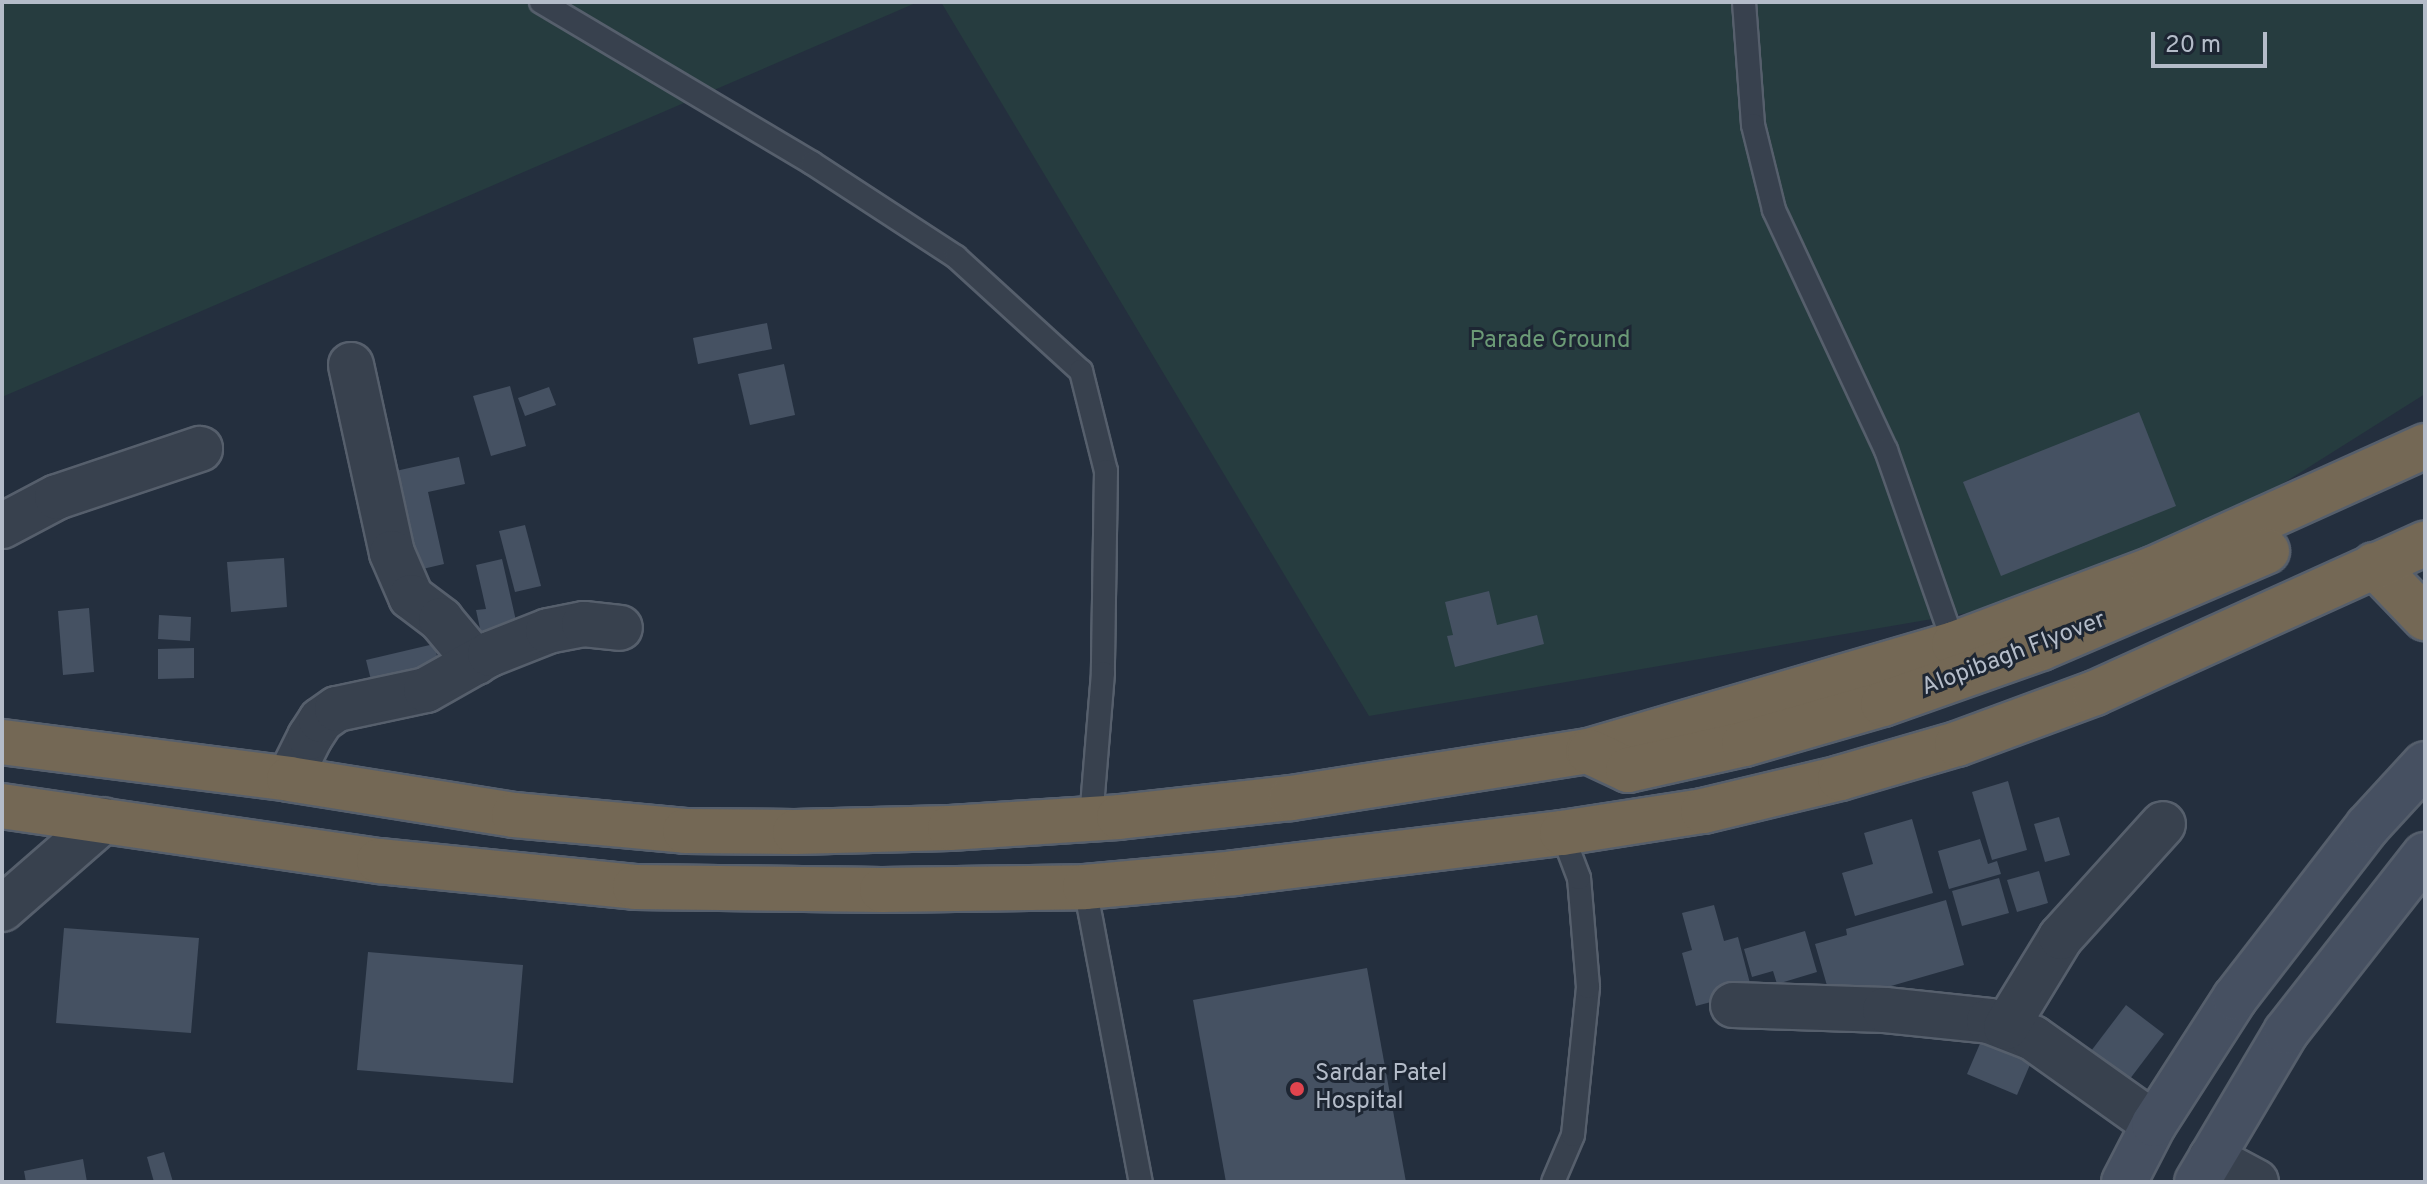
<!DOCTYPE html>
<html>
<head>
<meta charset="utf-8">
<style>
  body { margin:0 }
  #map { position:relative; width:2427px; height:1184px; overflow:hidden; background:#242f3e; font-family:Overpass,sans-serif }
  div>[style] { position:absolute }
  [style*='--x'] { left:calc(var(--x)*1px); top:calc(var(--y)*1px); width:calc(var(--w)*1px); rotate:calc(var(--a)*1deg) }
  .green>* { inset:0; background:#263c3f }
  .building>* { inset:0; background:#455162 }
  .roads { filter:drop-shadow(2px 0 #565f6c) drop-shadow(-2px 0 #565f6c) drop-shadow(0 2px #565f6c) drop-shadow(0 -2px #565f6c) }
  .lane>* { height:22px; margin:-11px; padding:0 11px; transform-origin:11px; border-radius:11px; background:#38414e }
  .street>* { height:44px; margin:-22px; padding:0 22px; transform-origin:22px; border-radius:22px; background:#38414e }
  .secondary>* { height:44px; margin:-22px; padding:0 22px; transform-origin:22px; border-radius:22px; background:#465061 }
  .highway>* { height:44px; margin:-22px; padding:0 22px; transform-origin:22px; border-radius:22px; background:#746855 }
  .dots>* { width:22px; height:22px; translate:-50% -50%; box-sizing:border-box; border:4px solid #1d2633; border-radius:50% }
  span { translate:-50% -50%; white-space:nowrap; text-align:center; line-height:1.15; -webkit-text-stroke:6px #1d2633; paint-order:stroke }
  .park-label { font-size:24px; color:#6b9a76 }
  .street-label { font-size:24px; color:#b4bcc9 }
  .poi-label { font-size:24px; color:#b4bcc9 }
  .left { translate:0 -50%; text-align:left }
  .frame { position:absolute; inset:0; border:4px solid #b4bcc9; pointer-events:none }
  .scale { position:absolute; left:2151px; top:32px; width:116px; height:36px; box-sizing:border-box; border:4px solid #b4bcc9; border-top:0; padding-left:10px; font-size:24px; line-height:28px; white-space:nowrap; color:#b4bcc9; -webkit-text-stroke:6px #1d2633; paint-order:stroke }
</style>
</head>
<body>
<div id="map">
  <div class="green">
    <div style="clip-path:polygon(2px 2px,918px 2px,2px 397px)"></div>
    <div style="clip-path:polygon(941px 2px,2425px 2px,2425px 394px,2118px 587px,1369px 716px)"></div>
  </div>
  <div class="building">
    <div style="clip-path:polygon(767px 323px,772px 349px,698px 364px,693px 338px)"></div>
    <div style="clip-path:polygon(784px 364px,795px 415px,750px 425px,738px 374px)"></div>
    <div style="clip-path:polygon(510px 386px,526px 446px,491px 456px,473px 396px)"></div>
    <div style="clip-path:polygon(549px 387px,556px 405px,525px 416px,518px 398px)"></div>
    <div style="clip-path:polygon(2139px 412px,2176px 506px,2001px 576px,1963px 482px)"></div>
    <div style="clip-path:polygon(459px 457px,465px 484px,428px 492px,444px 564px,414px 571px,391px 472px)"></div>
    <div style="clip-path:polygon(525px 525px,541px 586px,515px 592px,499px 531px)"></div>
    <div style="clip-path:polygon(284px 558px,287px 607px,231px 612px,227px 562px)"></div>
    <div style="clip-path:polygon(502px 559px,519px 634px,483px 642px,476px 610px,486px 609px,476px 565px)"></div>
    <div style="clip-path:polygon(1489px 591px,1497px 625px,1537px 615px,1544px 644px,1455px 667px,1447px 636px,1453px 635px,1445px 602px)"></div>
    <div style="clip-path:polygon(89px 608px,94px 672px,63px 675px,58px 611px)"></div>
    <div style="clip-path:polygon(159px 615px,191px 617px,190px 641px,158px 639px)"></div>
    <div style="clip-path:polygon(434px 644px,442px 676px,374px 692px,366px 660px)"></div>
    <div style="clip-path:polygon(194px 648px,194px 678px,158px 679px,158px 649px)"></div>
    <div style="clip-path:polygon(2008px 781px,2027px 850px,1992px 860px,1972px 792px)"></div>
    <div style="clip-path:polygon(2059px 817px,2070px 855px,2045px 862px,2034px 824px)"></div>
    <div style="clip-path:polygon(1912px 819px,1933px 893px,1855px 916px,1842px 873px,1873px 864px,1864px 833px)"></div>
    <div style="clip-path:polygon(1980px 839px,1988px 864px,1997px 861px,2001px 874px,1949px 889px,1938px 851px)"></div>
    <div style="clip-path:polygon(2039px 871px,2048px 903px,2017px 912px,2007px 880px)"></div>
    <div style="clip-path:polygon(1999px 878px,2009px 913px,1962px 926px,1952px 891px)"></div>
    <div style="clip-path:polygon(1946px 900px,1964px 965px,1832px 1003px,1815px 944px,1847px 935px,1846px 929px)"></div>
    <div style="clip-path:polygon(1714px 905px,1724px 941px,1738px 937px,1752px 991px,1696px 1006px,1682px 953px,1692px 950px,1682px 913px)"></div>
    <div style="clip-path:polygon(64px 928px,199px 938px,191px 1033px,56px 1023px)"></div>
    <div style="clip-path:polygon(1805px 931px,1817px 972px,1777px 984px,1773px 971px,1752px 977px,1744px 949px)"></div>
    <div style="clip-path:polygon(368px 952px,523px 965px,513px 1083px,357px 1070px)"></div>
    <div style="clip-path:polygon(1367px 968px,1406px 1182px,1226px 1182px,1193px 1000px)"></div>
    <div style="clip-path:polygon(2126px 1005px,2164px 1034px,2123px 1088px,2085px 1059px)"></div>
    <div style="clip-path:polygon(1985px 1032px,2035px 1053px,2017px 1095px,1967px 1074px)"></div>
    <div style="clip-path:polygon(164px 1152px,173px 1182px,154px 1182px,147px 1157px)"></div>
    <div style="clip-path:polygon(83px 1159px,87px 1182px,26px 1182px,24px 1171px)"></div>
  </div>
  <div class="roads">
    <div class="lane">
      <div style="--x:541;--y:2;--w:315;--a:30.7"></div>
      <div style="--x:812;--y:163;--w:172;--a:33.1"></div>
      <div style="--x:956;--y:257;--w:169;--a:42.4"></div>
      <div style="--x:1081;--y:371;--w:103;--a:76"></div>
      <div style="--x:1106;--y:471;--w:202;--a:90.9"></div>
      <div style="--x:1103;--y:673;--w:146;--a:94.7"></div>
      <div style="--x:1744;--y:2;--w:123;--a:85.8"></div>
      <div style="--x:1753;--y:125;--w:88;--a:76.1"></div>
      <div style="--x:1774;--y:210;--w:265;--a:65"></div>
      <div style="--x:1886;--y:450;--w:206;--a:70.7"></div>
      <div style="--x:1085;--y:887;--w:300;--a:79.3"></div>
      <div style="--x:1553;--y:1182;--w:51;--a:-66.9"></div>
      <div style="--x:1573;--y:1135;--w:149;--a:-84.2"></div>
      <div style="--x:1588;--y:987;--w:109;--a:-94.7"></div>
      <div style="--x:1579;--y:878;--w:48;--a:-110.7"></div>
    </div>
    <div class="street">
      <div style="--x:351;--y:365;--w:192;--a:77.7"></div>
      <div style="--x:392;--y:553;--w:48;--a:66.6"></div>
      <div style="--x:411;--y:597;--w:38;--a:37"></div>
      <div style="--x:441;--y:620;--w:55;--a:50.2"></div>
      <div style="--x:2;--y:526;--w:62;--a:-27.8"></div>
      <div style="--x:57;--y:497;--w:151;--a:-18.6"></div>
      <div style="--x:289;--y:779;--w:47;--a:-63.4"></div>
      <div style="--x:310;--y:737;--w:20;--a:-57"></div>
      <div style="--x:321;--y:720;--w:19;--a:-35"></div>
      <div style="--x:337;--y:709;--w:91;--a:-12.1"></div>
      <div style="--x:426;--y:690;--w:73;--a:-29.4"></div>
      <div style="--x:490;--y:654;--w:62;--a:-21.6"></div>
      <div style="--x:548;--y:631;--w:37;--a:-11"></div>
      <div style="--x:584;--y:624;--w:36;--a:6"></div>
      <div style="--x:2;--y:909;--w:135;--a:-41.1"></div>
      <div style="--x:1733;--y:1005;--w:152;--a:1.9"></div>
      <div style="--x:1885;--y:1010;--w:105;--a:6"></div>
      <div style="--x:1989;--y:1021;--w:47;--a:21.1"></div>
      <div style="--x:2033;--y:1038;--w:148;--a:35.4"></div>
      <div style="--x:2006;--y:1027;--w:105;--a:-58.6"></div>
      <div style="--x:2061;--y:937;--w:152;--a:-47.9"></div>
      <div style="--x:2211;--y:1158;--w:51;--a:28.1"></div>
    </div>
    <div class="secondary">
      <div style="--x:2124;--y:1182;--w:65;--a:-62.7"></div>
      <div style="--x:2154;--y:1124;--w:150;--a:-57.3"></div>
      <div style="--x:2235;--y:998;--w:217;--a:-52.3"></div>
      <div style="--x:2368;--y:826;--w:84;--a:-47.4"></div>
      <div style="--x:2197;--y:1182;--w:174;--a:-59.3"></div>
      <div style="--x:2286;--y:1032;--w:225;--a:-51.9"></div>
    </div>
    <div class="highway">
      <div style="--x:2374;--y:565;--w:74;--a:46.1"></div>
      <div style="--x:2;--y:742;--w:289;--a:7.3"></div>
      <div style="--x:289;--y:779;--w:228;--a:9.1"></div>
      <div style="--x:514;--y:815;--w:172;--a:5.3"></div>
      <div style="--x:685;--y:831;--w:110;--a:0.5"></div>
      <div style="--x:795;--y:832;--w:155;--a:-1.5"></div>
      <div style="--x:950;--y:828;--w:169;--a:-3.7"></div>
      <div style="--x:1119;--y:817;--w:173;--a:-6.3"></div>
      <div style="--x:1291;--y:798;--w:301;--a:-9"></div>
      <div style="--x:1588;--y:751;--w:381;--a:-16.3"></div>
      <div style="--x:1954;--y:644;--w:213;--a:-20.7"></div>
      <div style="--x:2153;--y:569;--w:299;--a:-24.3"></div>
      <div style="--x:1590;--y:752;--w:42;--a:25.3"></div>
      <div style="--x:1628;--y:770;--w:119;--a:-12.6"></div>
      <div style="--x:1744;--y:744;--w:145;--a:-16.1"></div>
      <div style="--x:1883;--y:704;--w:168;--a:-19.5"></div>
      <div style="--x:2041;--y:648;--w:246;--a:-23.2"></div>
      <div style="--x:2;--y:806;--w:381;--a:8.3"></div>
      <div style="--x:379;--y:861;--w:257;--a:5.8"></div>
      <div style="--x:635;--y:887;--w:247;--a:0.7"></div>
      <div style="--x:882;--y:890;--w:203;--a:-0.8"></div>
      <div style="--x:1085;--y:887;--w:151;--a:-5.3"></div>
      <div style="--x:1235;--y:873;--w:329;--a:-7"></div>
      <div style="--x:1562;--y:833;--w:143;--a:-8.9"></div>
      <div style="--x:1703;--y:811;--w:141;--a:-13.5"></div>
      <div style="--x:1840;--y:778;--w:122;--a:-16.2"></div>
      <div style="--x:1957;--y:744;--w:147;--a:-20.3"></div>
      <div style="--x:2095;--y:693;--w:362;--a:-24.4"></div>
    </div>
  </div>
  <div class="dots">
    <div style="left:1297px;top:1089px;background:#e0444e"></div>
  </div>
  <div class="park-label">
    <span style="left:1550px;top:342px">Parade Ground</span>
  </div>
  <div class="street-label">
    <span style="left:2014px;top:655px;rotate:-21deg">Alopibagh Flyover</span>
  </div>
  <div class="poi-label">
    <span class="left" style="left:1315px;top:1089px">Sardar Patel<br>Hospital</span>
  </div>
  <div class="frame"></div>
  <div class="scale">20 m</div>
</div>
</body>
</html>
